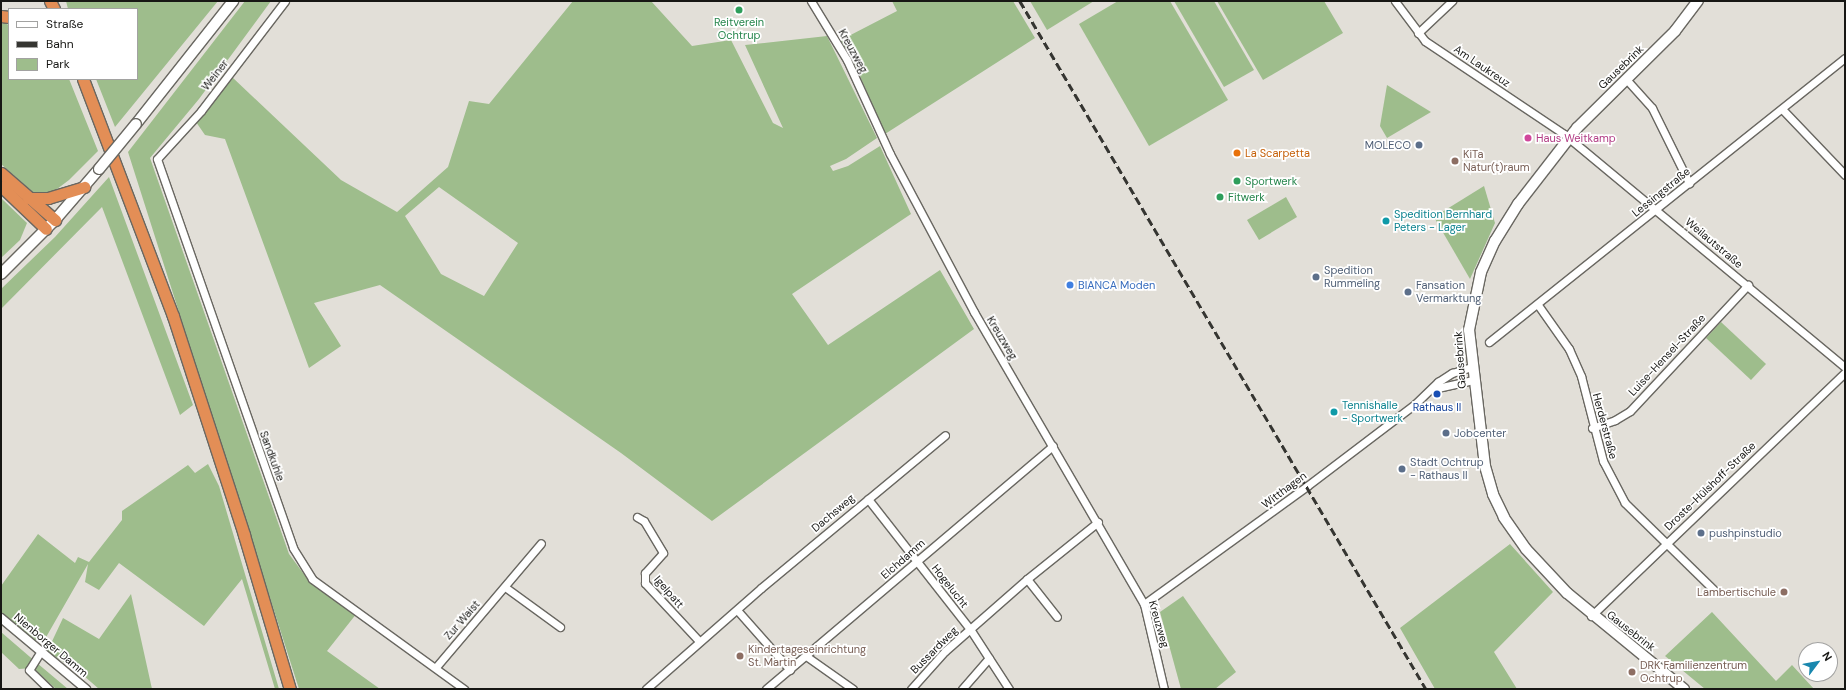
<!DOCTYPE html>
<html>
<head>
<meta charset="utf-8">
<style>
  body { margin:0 }
  #map { position:relative; width:1846px; height:690px; overflow:hidden; background:#e2dfd8; font-family:"DM Sans",sans-serif }
  div>[style] { position:absolute }
  [style*='--x'] { left:calc(var(--x)*1px); top:calc(var(--y)*1px); width:calc(var(--w)*1px); rotate:calc(var(--a)*1deg) }
  .green>* { inset:0; background:#9ebd8c }
  .roads { filter:drop-shadow(1px 0 #696761) drop-shadow(-1px 0 #696761) drop-shadow(0 1px #696761) drop-shadow(0 -1px #696761) }
  .minor>* { height:7px; margin:-3.5px; padding:0 3.5px; transform-origin:3.5px; border-radius:3.5px; background:#fff }
  .tertiary>* { height:8px; margin:-4px; padding:0 4px; transform-origin:4px; border-radius:4px; background:#fff }
  .secondary>* { height:10px; margin:-5px; padding:0 5px; transform-origin:5px; border-radius:5px; background:#fff }
  .trunk>* { height:11px; margin:-5.5px; padding:0 5.5px; transform-origin:5.5px; border-radius:5.5px; background:#e38e56 }
  .rail>* { height:2.5px; margin-top:-1.25px; transform-origin:0; background:repeating-linear-gradient(90deg,#353531 0 8px,transparent 0 12px) }
  .bridges { filter:drop-shadow(1px 0 #696761) drop-shadow(-1px 0 #696761) drop-shadow(0 1px #696761) drop-shadow(0 -1px #696761) }
  .secondary-bridge>* { height:10px; margin:-5px; padding:0 5px; transform-origin:5px; border-radius:5px; background:#fff }
  .dots>* { width:11px; height:11px; translate:-50% -50%; box-sizing:border-box; border:2px solid #fff; border-radius:50% }
  span { translate:-50% -50%; white-space:nowrap; text-align:center; line-height:1.15; -webkit-text-stroke:3.5px #fff; paint-order:stroke }
  .leisure-label { font-size:11px; color:#27864d }
  .left { translate:0 -50%; text-align:left }
  .street-label { font-size:11px; color:#171714 }
  .hotel-label { font-size:11px; color:#b23c85 }
  .service-label { font-size:11px; color:#4e5e75 }
  .right { translate:-100% -50%; text-align:right }
  .food-label { font-size:11px; color:#c56008 }
  .education-label { font-size:11px; color:#785e54 }
  .culture-label { font-size:11px; color:#0d838f }
  .shop-label { font-size:11px; color:#366cbe }
  .transit-label { font-size:11px; color:#164399 }
  .frame { position:absolute; inset:0; border:2px solid #171714; pointer-events:none }
  .legend { position:absolute; left:8px; top:8px; width:130px; height:72px; box-sizing:border-box; background:#fff; border:1px solid #a2a2a1; margin:0; padding:5px 7px; list-style:none; font-size:12px; color:#171714 }
  .legend li { display:flex; align-items:center; gap:8px; height:20px }
  .legend b { width:20px; border:1px solid #a2a2a1 }
  .north { position:absolute; left:1798px; top:642px; width:40px; height:40px; box-sizing:border-box; background:#fff; border:1px solid #a2a2a1; border-radius:50%; rotate:58deg; font-size:11px; font-weight:700; line-height:16px; text-align:center; color:#171714 }
  .north::after { content:''; display:block; margin:auto; width:14px; height:18px; background:#1987ae; clip-path:polygon(50% 0,100% 100%,50% 72%,0 100%) }
</style>
</head>
<body>
<div id="map">
  <div class="green">
    <div style="clip-path:polygon(66px 1px,218px 1px,115px 127px,96px 79px,137px 79px,137px 9px,68px 9px)"></div>
    <div style="clip-path:polygon(245px 1px,271px 1px,199px 99px,150px 158px,289px 554px,309px 581px,357px 613px,327px 651px,380px 689px,299px 689px,128px 152px)"></div>
    <div style="clip-path:polygon(evenodd,573px 1px,651px 1px,692px 46px,731px 40px,773px 123px,783px 128px,745px 45px,827px 36px,877px 138px,846px 159px,830px 166px,833px 171px,848px 166px,880px 146px,911px 214px,792px 294px,828px 345px,940px 270px,974px 329px,712px 521px,621px 453px,380px 285px,314px 303px,341px 346px,309px 368px,225px 139px,205px 135px,196px 122px,232px 77px,341px 180px,397px 212px,448px 167px,469px 101px,489px 104px,573px 1px,439px 187px,518px 243px,484px 296px,441px 274px,405px 216px,439px 187px)"></div>
    <div style="clip-path:polygon(892px 1px,1013px 1px,1035px 38px,885px 134px,853px 60px,839px 41px,897px 11px)"></div>
    <div style="clip-path:polygon(1030px 1px,1094px 1px,1047px 30px)"></div>
    <div style="clip-path:polygon(1118px 1px,1170px 1px,1228px 100px,1149px 146px,1079px 24px)"></div>
    <div style="clip-path:polygon(1174px 1px,1214px 1px,1254px 70px,1224px 87px)"></div>
    <div style="clip-path:polygon(1217px 1px,1324px 1px,1343px 33px,1263px 80px)"></div>
    <div style="clip-path:polygon(4px 23px,9px 25px,9px 79px,69px 79px,98px 151px,69px 180px,53px 192px,33px 192px,1px 164px,1px 24px)"></div>
    <div style="clip-path:polygon(1387px 85px,1431px 112px,1387px 138px,1380px 126px)"></div>
    <div style="clip-path:polygon(109px 177px,193px 405px,180px 415px,102px 207px,1px 309px,1px 289px,55px 237px)"></div>
    <div style="clip-path:polygon(1484px 186px,1495px 223px,1470px 279px,1434px 217px)"></div>
    <div style="clip-path:polygon(1286px 197px,1297px 217px,1259px 240px,1247px 220px)"></div>
    <div style="clip-path:polygon(1px 198px,27px 223px,20px 240px,1px 258px)"></div>
    <div style="clip-path:polygon(1721px 322px,1766px 364px,1751px 380px,1706px 338px)"></div>
    <div style="clip-path:polygon(208px 464px,219px 486px,279px 689px,275px 689px,242px 579px,204px 626px,119px 563px,99px 590px,85px 582px,88px 564px,45px 639px,35px 640px,1px 612px,1px 586px,38px 534px,75px 563px,78px 557px,89px 562px,122px 520px,122px 511px,188px 465px,195px 473px)"></div>
    <div style="clip-path:polygon(1510px 544px,1553px 592px,1494px 652px,1517px 689px,1435px 689px,1400px 628px)"></div>
    <div style="clip-path:polygon(131px 594px,152px 689px,99px 689px,76px 669px,47px 652px,63px 618px,99px 639px)"></div>
    <div style="clip-path:polygon(1183px 596px,1236px 672px,1215px 689px,1181px 689px,1160px 612px)"></div>
    <div style="clip-path:polygon(1712px 612px,1776px 681px,1792px 665px,1814px 689px,1705px 689px,1665px 656px)"></div>
    <div style="clip-path:polygon(1px 632px,37px 663px,68px 689px,56px 689px,33px 668px,19px 669px,1px 652px)"></div>
  </div>
  <div class="roads">
    <div class="minor">
      <div style="--x:285;--y:1;--w:138;--a:127.4"></div>
      <div style="--x:201;--y:111;--w:65;--a:132.5"></div>
      <div style="--x:157;--y:159;--w:412;--a:70.7"></div>
      <div style="--x:293;--y:548;--w:36;--a:58"></div>
      <div style="--x:312;--y:579;--w:188;--a:35.9"></div>
      <div style="--x:811;--y:1;--w:69;--a:58.6"></div>
      <div style="--x:847;--y:60;--w:103;--a:65.4"></div>
      <div style="--x:890;--y:154;--w:179;--a:62"></div>
      <div style="--x:974;--y:312;--w:338;--a:59.8"></div>
      <div style="--x:1144;--y:604;--w:87;--a:76.8"></div>
      <div style="--x:1395;--y:1;--w:50;--a:53.1"></div>
      <div style="--x:1425;--y:41;--w:167;--a:33.8"></div>
      <div style="--x:1564;--y:134;--w:365;--a:39.7"></div>
      <div style="--x:1418;--y:33;--w:47;--a:-43.3"></div>
      <div style="--x:1626;--y:79;--w:39;--a:48"></div>
      <div style="--x:1652;--y:108;--w:84;--a:63.7"></div>
      <div style="--x:1782;--y:109;--w:91;--a:46.3"></div>
      <div style="--x:1538;--y:305;--w:54;--a:54.8"></div>
      <div style="--x:1569;--y:349;--w:30;--a:66"></div>
      <div style="--x:1581;--y:376;--w:88;--a:75.5"></div>
      <div style="--x:1603;--y:461;--w:47;--a:62.4"></div>
      <div style="--x:1625;--y:503;--w:126;--a:44.4"></div>
      <div style="--x:1489;--y:342;--w:455;--a:-38.6"></div>
      <div style="--x:1433;--y:389;--w:41;--a:-12.7"></div>
      <div style="--x:1592;--y:428;--w:24;--a:-19"></div>
      <div style="--x:1615;--y:420;--w:17;--a:-31"></div>
      <div style="--x:1630;--y:411;--w:173;--a:-46.9"></div>
      <div style="--x:868;--y:499;--w:165;--a:51.9"></div>
      <div style="--x:970;--y:629;--w:72;--a:57"></div>
      <div style="--x:637;--y:517;--w:8;--a:30"></div>
      <div style="--x:644;--y:521;--w:37;--a:59"></div>
      <div style="--x:663;--y:553;--w:27;--a:132"></div>
      <div style="--x:645;--y:573;--w:10;--a:90"></div>
      <div style="--x:645;--y:583;--w:79;--a:47"></div>
      <div style="--x:1027;--y:579;--w:48;--a:51.7"></div>
      <div style="--x:505;--y:587;--w:68;--a:36"></div>
      <div style="--x:1144;--y:604;--w:201;--a:-35.9"></div>
      <div style="--x:1307;--y:486;--w:136;--a:-37.2"></div>
      <div style="--x:1415;--y:404;--w:32;--a:-44"></div>
      <div style="--x:1438;--y:382;--w:17;--a:-33"></div>
      <div style="--x:1452;--y:373;--w:21;--a:-17"></div>
      <div style="--x:737;--y:610;--w:80;--a:48.5"></div>
      <div style="--x:1591;--y:616;--w:352;--a:-43.8"></div>
      <div style="--x:41;--y:651;--w:22;--a:122"></div>
      <div style="--x:29;--y:670;--w:28;--a:44"></div>
      <div style="--x:806;--y:656;--w:57;--a:35.1"></div>
      <div style="--x:436;--y:667;--w:162;--a:-49.7"></div>
      <div style="--x:646;--y:689;--w:153;--a:-41.3"></div>
      <div style="--x:761;--y:588;--w:239;--a:-39.7"></div>
      <div style="--x:766;--y:689;--w:376;--a:-40.3"></div>
      <div style="--x:911;--y:689;--w:51;--a:-48.2"></div>
      <div style="--x:945;--y:651;--w:109;--a:-41.3"></div>
      <div style="--x:1027;--y:579;--w:91;--a:-38.8"></div>
      <div style="--x:962;--y:689;--w:41;--a:-48.9"></div>
    </div>
    <div class="tertiary">
      <div style="--x:1;--y:618;--w:111;--a:39.9"></div>
    </div>
    <div class="secondary">
      <div style="--x:136;--y:124;--w:157;--a:-51.7"></div>
      <div style="--x:1;--y:274;--w:76;--a:-45"></div>
      <div style="--x:55;--y:220;--w:67;--a:-49.2"></div>
      <div style="--x:1684;--y:689;--w:151;--a:-140.6"></div>
      <div style="--x:1567;--y:593;--w:60;--a:-133"></div>
      <div style="--x:1526;--y:549;--w:39;--a:-125"></div>
      <div style="--x:1504;--y:517;--w:25;--a:-116"></div>
      <div style="--x:1493;--y:494;--w:29;--a:-106"></div>
      <div style="--x:1485;--y:466;--w:137;--a:-96.7"></div>
      <div style="--x:1469;--y:330;--w:59;--a:-78.3"></div>
      <div style="--x:1481;--y:272;--w:34;--a:-66"></div>
      <div style="--x:1495;--y:241;--w:44;--a:-58.1"></div>
      <div style="--x:1518;--y:204;--w:96;--a:-52.2"></div>
      <div style="--x:1577;--y:128;--w:138;--a:-44.7"></div>
      <div style="--x:1675;--y:31;--w:38;--a:-53"></div>
    </div>
    <div class="trunk">
      <div style="--x:50;--y:1;--w:9;--a:63"></div>
      <div style="--x:1;--y:16;--w:8;--a:7"></div>
      <div style="--x:83;--y:79;--w:254;--a:69.2"></div>
      <div style="--x:173;--y:316;--w:230;--a:72"></div>
      <div style="--x:244;--y:535;--w:161;--a:73.4"></div>
      <div style="--x:1;--y:173;--w:72;--a:41"></div>
      <div style="--x:1;--y:186;--w:62;--a:43.7"></div>
      <div style="--x:28;--y:198;--w:20;--a:0"></div>
      <div style="--x:48;--y:198;--w:38;--a:-17"></div>
    </div>
  </div>
  <div class="rail">
    <div style="--x:1020;--y:1;--w:799;--a:59.45"></div>
  </div>
  <div class="bridges">
    <div class="secondary-bridge">
      <div style="--x:99;--y:169;--w:58;--a:-50.6"></div>
    </div>
  </div>
  <div class="dots">
    <div style="left:739px;top:10px;background:#2e9e5b"></div>
    <div style="left:1528px;top:138px;background:#d1479c"></div>
    <div style="left:1419px;top:145px;background:#5c6f8a"></div>
    <div style="left:1237px;top:153px;background:#e8710a"></div>
    <div style="left:1455px;top:161px;background:#8d6e63"></div>
    <div style="left:1237px;top:181px;background:#2e9e5b"></div>
    <div style="left:1220px;top:197px;background:#2e9e5b"></div>
    <div style="left:1386px;top:221px;background:#0f9aa8"></div>
    <div style="left:1316px;top:277px;background:#5c6f8a"></div>
    <div style="left:1070px;top:285px;background:#3f7fe0"></div>
    <div style="left:1408px;top:292px;background:#5c6f8a"></div>
    <div style="left:1437px;top:394px;background:#1a4fb4"></div>
    <div style="left:1334px;top:412px;background:#0f9aa8"></div>
    <div style="left:1446px;top:433px;background:#5c6f8a"></div>
    <div style="left:1402px;top:469px;background:#5c6f8a"></div>
    <div style="left:1701px;top:533px;background:#5c6f8a"></div>
    <div style="left:1784px;top:592px;background:#8d6e63"></div>
    <div style="left:740px;top:656px;background:#8d6e63"></div>
    <div style="left:1632px;top:672px;background:#8d6e63"></div>
  </div>
  <div class="leisure-label">
    <span style="left:739px;top:29px">Reitverein<br>Ochtrup</span>
    <span class="left" style="left:1245px;top:181px">Sportwerk</span>
    <span class="left" style="left:1228px;top:197px">Fitwerk</span>
  </div>
  <div class="street-label">
    <span style="left:853px;top:51px;rotate:61deg">Kreuzweg</span>
    <span style="left:1482px;top:66px;rotate:34deg">Am Laukreuz</span>
    <span style="left:1621px;top:67px;rotate:-44deg">Gausebrink</span>
    <span style="left:215px;top:75px;rotate:-52deg">Weiner</span>
    <span style="left:1661px;top:192px;rotate:-39deg">Lessingstraße</span>
    <span style="left:1714px;top:243px;rotate:40deg">Weilautstraße</span>
    <span style="left:1002px;top:338px;rotate:59deg">Kreuzweg</span>
    <span style="left:1667px;top:355px;rotate:-47deg">Luise-Hensel-Straße</span>
    <span style="left:1460px;top:360px;rotate:-94deg">Gausebrink</span>
    <span style="left:1605px;top:426px;rotate:75deg">Herderstraße</span>
    <span style="left:272px;top:456px;rotate:70deg">Sandkuhle</span>
    <span style="left:1710px;top:486px;rotate:-44deg">Droste-Hülshoff-Straße</span>
    <span style="left:1284px;top:490px;rotate:-37deg">Witthagen</span>
    <span style="left:833px;top:513px;rotate:-40deg">Dachsweg</span>
    <span style="left:903px;top:559px;rotate:-41deg">Elchdamm</span>
    <span style="left:950px;top:586px;rotate:52deg">Hogelucht</span>
    <span style="left:669px;top:592px;rotate:49deg">Igelpatt</span>
    <span style="left:462px;top:620px;rotate:-49deg">Zur Waist</span>
    <span style="left:1159px;top:624px;rotate:74deg">Kreuzweg</span>
    <span style="left:1631px;top:631px;rotate:38deg">Gausebrink</span>
    <span style="left:51px;top:645px;rotate:40deg">Nienborger Damm</span>
    <span style="left:934px;top:650px;rotate:-45deg">Bussardweg</span>
  </div>
  <div class="hotel-label">
    <span class="left" style="left:1536px;top:138px">Haus Weitkamp</span>
  </div>
  <div class="service-label">
    <span class="right" style="left:1411px;top:145px">MOLECO</span>
    <span class="left" style="left:1324px;top:277px">Spedition<br>Rummeling</span>
    <span class="left" style="left:1416px;top:292px">Fansation<br>Vermarktung</span>
    <span class="left" style="left:1454px;top:433px">Jobcenter</span>
    <span class="left" style="left:1410px;top:469px">Stadt Ochtrup<br>- Rathaus II</span>
    <span class="left" style="left:1709px;top:533px">pushpinstudio</span>
  </div>
  <div class="food-label">
    <span class="left" style="left:1245px;top:153px">La Scarpetta</span>
  </div>
  <div class="education-label">
    <span class="left" style="left:1463px;top:161px">KiTa<br>Natur(t)raum</span>
    <span class="right" style="left:1776px;top:592px">Lambertischule</span>
    <span class="left" style="left:748px;top:656px">Kindertageseinrichtung<br>St. Martin</span>
    <span class="left" style="left:1640px;top:672px">DRK Familienzentrum<br>Ochtrup</span>
  </div>
  <div class="culture-label">
    <span class="left" style="left:1394px;top:221px">Spedition Bernhard<br>Peters - Lager</span>
    <span class="left" style="left:1342px;top:412px">Tennishalle<br>- Sportwerk</span>
  </div>
  <div class="shop-label">
    <span class="left" style="left:1078px;top:285px">BIANCA Moden</span>
  </div>
  <div class="transit-label">
    <span style="left:1437px;top:407px">Rathaus II</span>
  </div>
  <div class="frame"></div>
  <ul class="legend">
  <li><b style="height:5px;background:#fff"></b>Straße</li>
  <li><b style="height:5px;background:#353531"></b>Bahn</li>
  <li><b style="height:11px;background:#9ebd8c"></b>Park</li>
  </ul>
  <div class="north">N</div>
</div>
</body>
</html>
